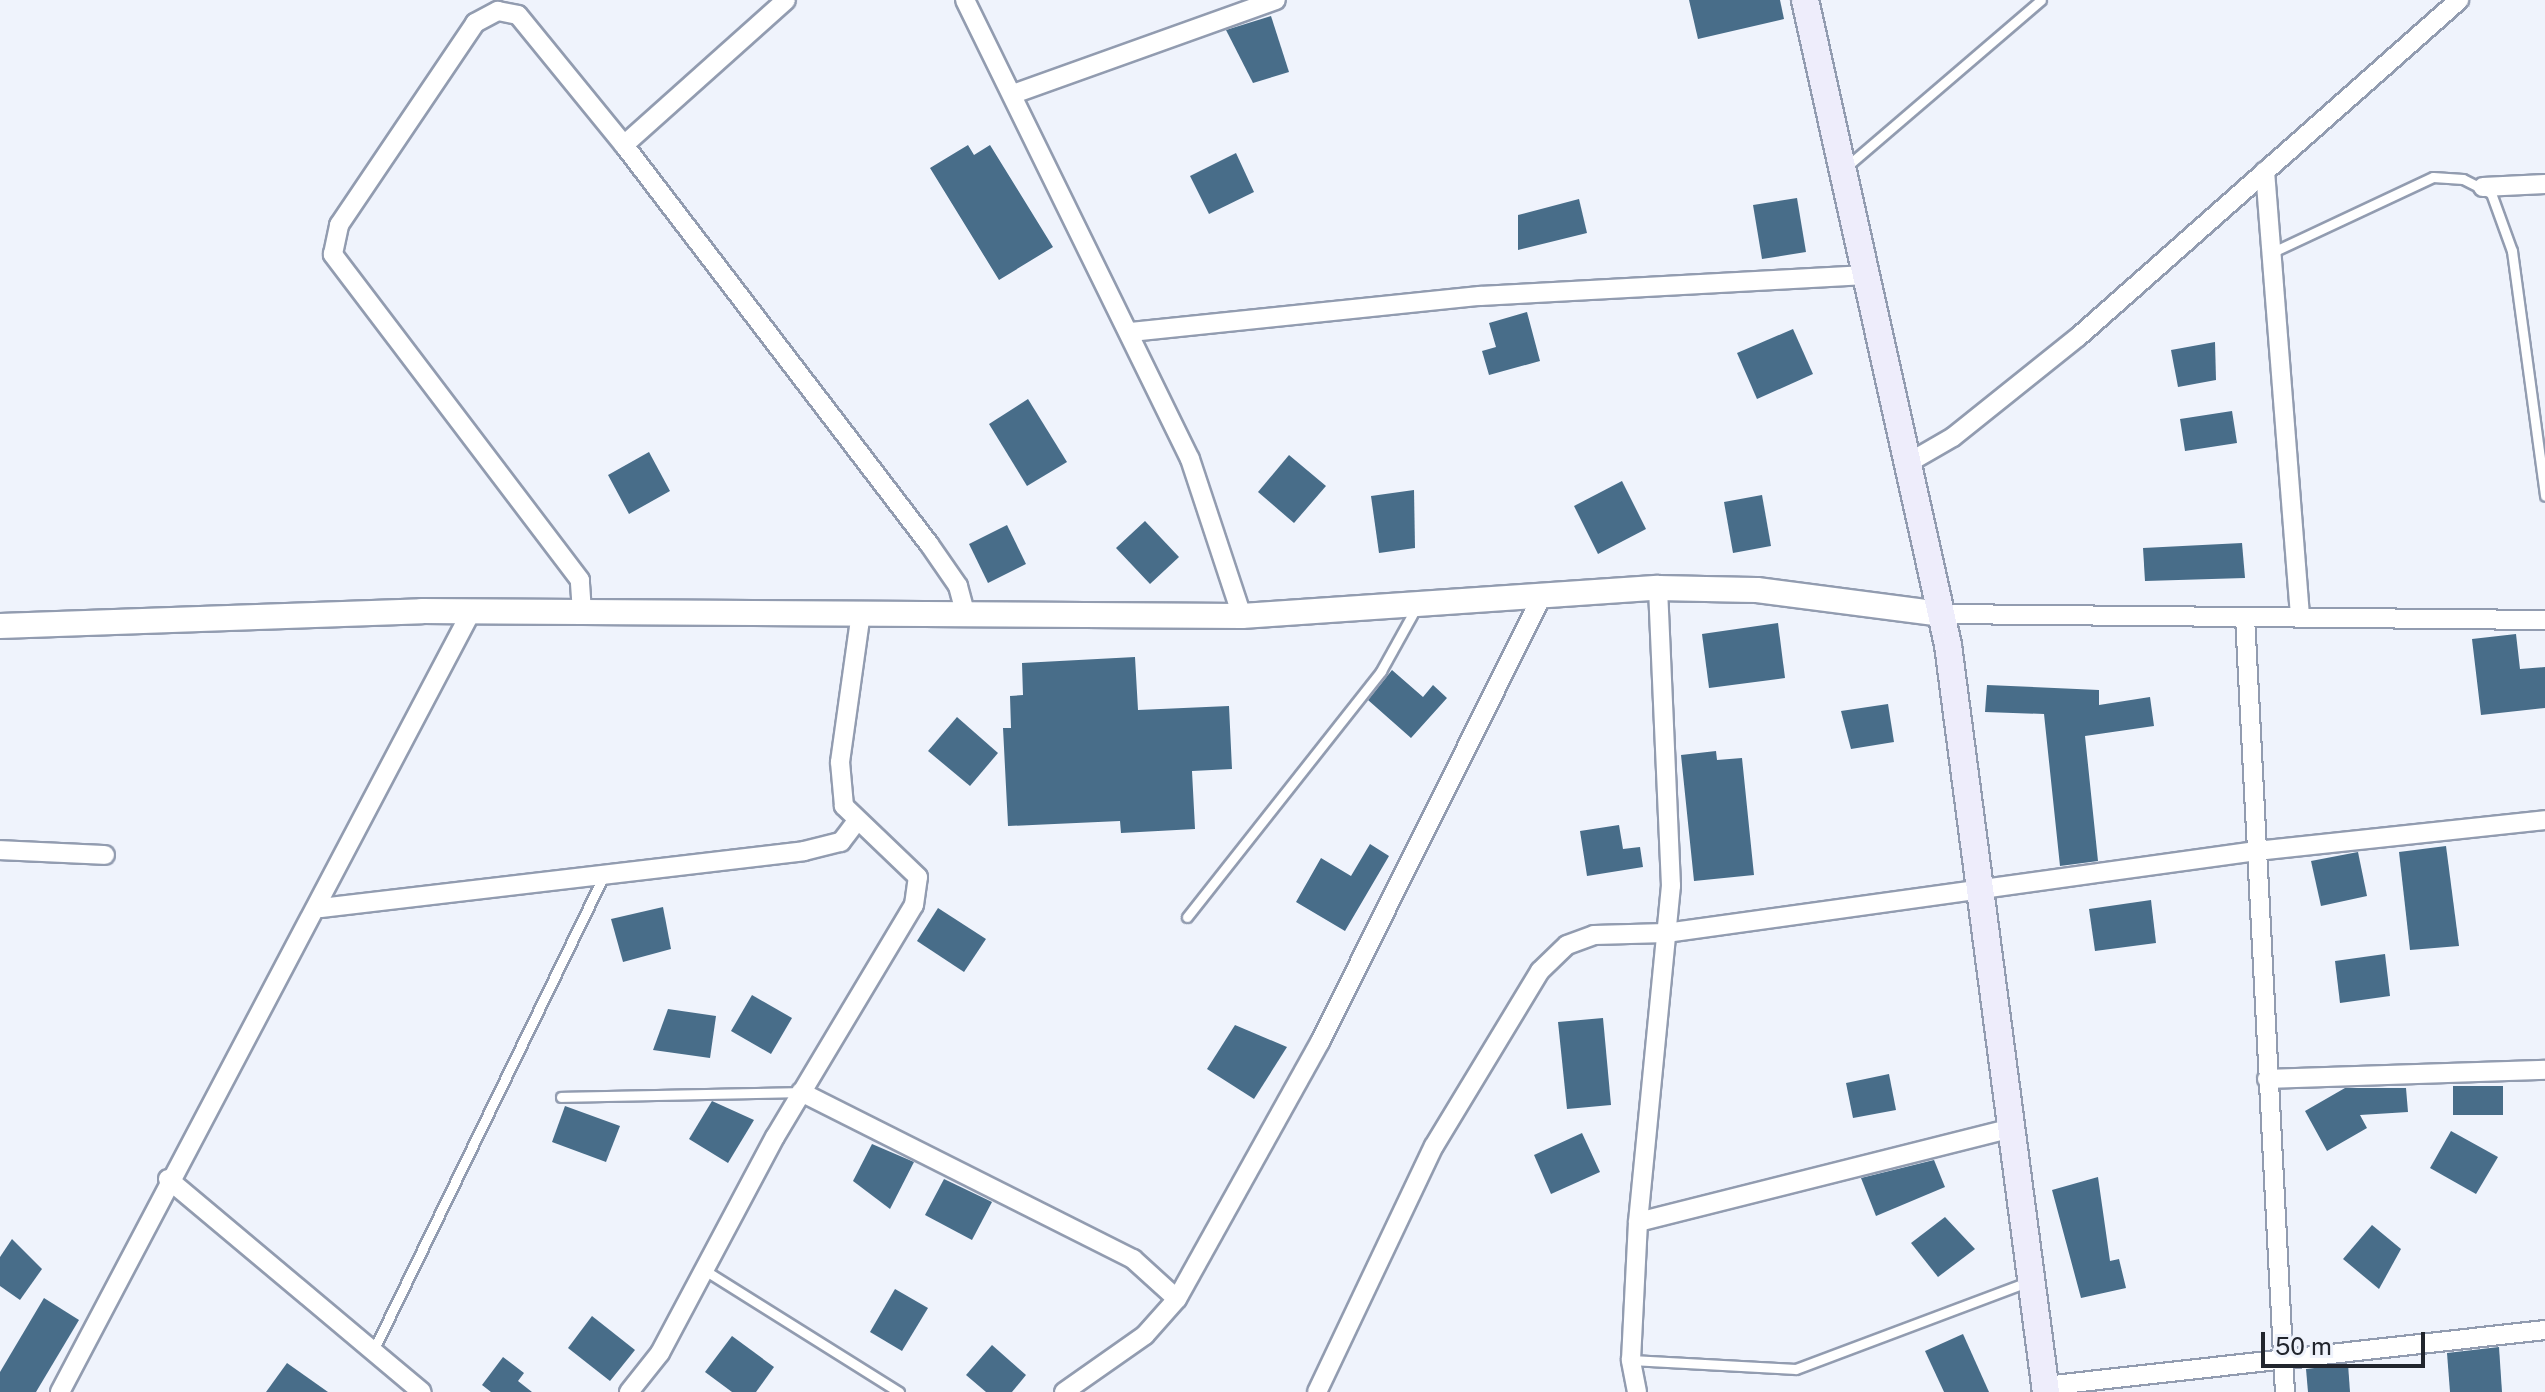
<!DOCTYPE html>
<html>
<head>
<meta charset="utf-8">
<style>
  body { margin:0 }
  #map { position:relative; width:2545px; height:1392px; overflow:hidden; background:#eff3fc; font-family:"Public Sans",sans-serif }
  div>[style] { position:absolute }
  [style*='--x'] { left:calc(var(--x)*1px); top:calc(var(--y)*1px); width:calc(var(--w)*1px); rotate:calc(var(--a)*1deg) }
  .building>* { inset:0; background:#486d89 }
  .roads { filter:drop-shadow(2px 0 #929cb0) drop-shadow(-2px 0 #929cb0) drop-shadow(0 2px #929cb0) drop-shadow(0 -2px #929cb0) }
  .service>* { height:9px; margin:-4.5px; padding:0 4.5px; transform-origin:4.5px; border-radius:4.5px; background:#fff }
  .minor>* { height:18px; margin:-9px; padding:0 9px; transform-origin:9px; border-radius:9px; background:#fff }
  .tertiary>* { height:24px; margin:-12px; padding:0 12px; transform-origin:12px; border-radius:12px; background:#fff }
  .secondary>* { height:26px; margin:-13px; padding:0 13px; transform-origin:13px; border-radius:13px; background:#eeedfb }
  span { translate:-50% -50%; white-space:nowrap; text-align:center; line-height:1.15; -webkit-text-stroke:8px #eff3fc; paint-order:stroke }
  .scale { position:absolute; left:2261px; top:1332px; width:164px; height:36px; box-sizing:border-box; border:4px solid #21252d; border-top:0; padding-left:10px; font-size:24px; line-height:28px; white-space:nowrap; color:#21252d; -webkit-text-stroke:6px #eff3fc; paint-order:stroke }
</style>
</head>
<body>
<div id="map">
  <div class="building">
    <div style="clip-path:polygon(1689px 0,1780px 0,1784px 19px,1698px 39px)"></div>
    <div style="clip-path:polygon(1271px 16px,1289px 72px,1253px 83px,1226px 30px)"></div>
    <div style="clip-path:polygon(968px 145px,974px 155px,990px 145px,1053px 247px,999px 280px,930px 168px)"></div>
    <div style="clip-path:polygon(1236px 153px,1254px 192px,1209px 214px,1190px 176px)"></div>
    <div style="clip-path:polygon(1797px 198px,1806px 252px,1762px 259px,1753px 205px)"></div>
    <div style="clip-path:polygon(1579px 199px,1587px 233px,1518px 250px,1518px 215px)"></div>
    <div style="clip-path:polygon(1527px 312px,1540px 361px,1489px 375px,1482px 351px,1496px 347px,1489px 323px)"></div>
    <div style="clip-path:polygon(1793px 329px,1813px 374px,1757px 399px,1737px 353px)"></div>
    <div style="clip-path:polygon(2215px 342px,2216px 380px,2178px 387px,2171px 350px)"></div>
    <div style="clip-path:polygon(1028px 399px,1067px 462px,1027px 486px,989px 424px)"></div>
    <div style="clip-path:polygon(2232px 411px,2237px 443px,2185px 451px,2180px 419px)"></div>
    <div style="clip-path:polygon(649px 452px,670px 491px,629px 514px,608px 475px)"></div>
    <div style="clip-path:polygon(1289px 455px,1326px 486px,1294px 523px,1258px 492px)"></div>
    <div style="clip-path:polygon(1622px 481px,1646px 529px,1598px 554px,1574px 506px)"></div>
    <div style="clip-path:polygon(1414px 490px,1415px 548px,1379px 553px,1371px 496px)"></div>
    <div style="clip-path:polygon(1762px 495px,1771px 546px,1733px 553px,1724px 502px)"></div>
    <div style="clip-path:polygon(1145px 521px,1179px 557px,1150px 584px,1116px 548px)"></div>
    <div style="clip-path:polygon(1007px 525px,1026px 564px,988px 583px,969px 544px)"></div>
    <div style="clip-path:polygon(2242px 543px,2245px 578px,2145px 581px,2143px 548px)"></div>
    <div style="clip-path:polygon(1778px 623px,1785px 678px,1709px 688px,1702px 634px)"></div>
    <div style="clip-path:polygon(2516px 634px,2520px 669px,2545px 667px,2545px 708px,2481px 715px,2472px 639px)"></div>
    <div style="clip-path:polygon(1135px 657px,1138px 710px,1229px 706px,1232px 769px,1192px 771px,1195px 829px,1121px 833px,1120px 821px,1008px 826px,1003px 728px,1011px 728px,1010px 696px,1023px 695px,1022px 663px)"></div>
    <div style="clip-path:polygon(1392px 670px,1423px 697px,1433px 685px,1447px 698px,1411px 738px,1368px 700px)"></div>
    <div style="clip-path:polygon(1987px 685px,2099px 690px,2099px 705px,2150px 697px,2154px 726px,2085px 736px,2098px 861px,2060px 866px,2044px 714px,1985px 712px)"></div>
    <div style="clip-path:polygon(1888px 704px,1894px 742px,1851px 749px,1841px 711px)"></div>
    <div style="clip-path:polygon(957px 717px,998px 753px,970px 786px,928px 751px)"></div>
    <div style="clip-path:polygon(1716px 751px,1717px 760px,1742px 758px,1754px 875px,1694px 881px,1681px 755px)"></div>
    <div style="clip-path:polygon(1619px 825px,1623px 849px,1640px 847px,1643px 867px,1587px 876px,1580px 831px)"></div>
    <div style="clip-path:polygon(1370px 844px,1389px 856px,1345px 931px,1296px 902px,1321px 858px,1351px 876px)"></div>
    <div style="clip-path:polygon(2446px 846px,2459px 946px,2410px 950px,2399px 852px)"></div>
    <div style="clip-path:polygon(2358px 852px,2367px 896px,2321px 906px,2311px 861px)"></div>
    <div style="clip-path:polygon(2151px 900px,2156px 943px,2095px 951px,2089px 909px)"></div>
    <div style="clip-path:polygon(663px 907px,671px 949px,623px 962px,611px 919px)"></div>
    <div style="clip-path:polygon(938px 908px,986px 939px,964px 972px,917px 941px)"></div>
    <div style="clip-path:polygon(2385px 954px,2390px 996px,2340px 1003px,2335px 961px)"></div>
    <div style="clip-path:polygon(752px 995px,792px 1018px,771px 1054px,731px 1031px)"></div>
    <div style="clip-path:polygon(668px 1009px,716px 1016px,710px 1058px,653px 1050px)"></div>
    <div style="clip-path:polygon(1603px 1018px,1611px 1105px,1567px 1109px,1558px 1022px)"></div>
    <div style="clip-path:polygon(1235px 1025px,1287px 1047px,1254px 1099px,1207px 1069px)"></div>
    <div style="clip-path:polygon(1889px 1074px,1896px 1110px,1853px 1118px,1846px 1083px)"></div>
    <div style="clip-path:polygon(2453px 1086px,2503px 1086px,2503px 1115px,2453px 1115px)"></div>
    <div style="clip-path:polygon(2345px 1088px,2406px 1088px,2408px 1112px,2360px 1115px,2367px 1128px,2327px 1151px,2305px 1111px)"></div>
    <div style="clip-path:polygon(712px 1101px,754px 1120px,728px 1163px,689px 1139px)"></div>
    <div style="clip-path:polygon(565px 1106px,620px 1126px,606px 1162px,552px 1142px)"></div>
    <div style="clip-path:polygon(2451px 1131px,2498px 1157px,2476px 1194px,2430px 1168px)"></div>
    <div style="clip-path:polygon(1582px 1133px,1600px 1172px,1551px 1194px,1534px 1155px)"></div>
    <div style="clip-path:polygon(872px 1144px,914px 1162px,890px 1209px,853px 1181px)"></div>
    <div style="clip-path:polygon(1934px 1160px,1945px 1187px,1876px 1216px,1861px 1178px)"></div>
    <div style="clip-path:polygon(2098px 1177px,2110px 1261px,2119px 1259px,2126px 1288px,2081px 1298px,2052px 1190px)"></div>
    <div style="clip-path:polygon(944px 1179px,992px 1202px,972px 1240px,925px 1215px)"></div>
    <div style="clip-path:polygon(1945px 1217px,1975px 1249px,1938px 1277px,1911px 1243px)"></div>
    <div style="clip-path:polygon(2372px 1225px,2401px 1249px,2379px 1289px,2343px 1259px)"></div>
    <div style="clip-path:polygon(12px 1239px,42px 1269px,20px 1300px,0 1286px,0 1257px)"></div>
    <div style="clip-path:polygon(895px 1289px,928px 1308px,902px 1351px,870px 1332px)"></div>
    <div style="clip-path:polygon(44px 1298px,79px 1320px,36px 1392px,0 1392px,0 1372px)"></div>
    <div style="clip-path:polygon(592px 1316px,635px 1350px,610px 1381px,568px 1348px)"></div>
    <div style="clip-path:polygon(1963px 1334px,1989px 1392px,1944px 1392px,1925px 1351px)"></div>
    <div style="clip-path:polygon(732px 1336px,774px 1367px,756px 1392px,732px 1392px,705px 1372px)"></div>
    <div style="clip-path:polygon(992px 1345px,1026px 1375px,1012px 1392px,986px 1392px,966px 1375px)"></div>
    <div style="clip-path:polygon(2499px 1347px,2502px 1392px,2450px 1392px,2447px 1353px)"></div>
    <div style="clip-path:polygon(503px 1357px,524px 1373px,518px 1381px,532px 1392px,491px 1392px,482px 1385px)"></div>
    <div style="clip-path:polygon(287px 1363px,328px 1392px,266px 1392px)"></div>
    <div style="clip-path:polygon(2348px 1364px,2350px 1392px,2308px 1392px,2306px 1369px)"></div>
  </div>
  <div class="roads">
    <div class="service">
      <div style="--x:1845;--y:168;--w:258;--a:-40.6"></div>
      <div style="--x:2275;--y:251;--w:174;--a:-25.1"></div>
      <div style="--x:2433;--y:177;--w:30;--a:4"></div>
      <div style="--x:2463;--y:179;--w:31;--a:27"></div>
      <div style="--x:2491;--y:193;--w:62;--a:70.1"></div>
      <div style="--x:2512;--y:251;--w:247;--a:82.3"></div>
      <div style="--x:1187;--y:917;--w:313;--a:-51.7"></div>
      <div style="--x:1381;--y:671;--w:74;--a:-61"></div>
      <div style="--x:561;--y:1097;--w:240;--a:-1.2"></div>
      <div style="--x:706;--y:1271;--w:228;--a:32.1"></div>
      <div style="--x:373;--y:1351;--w:529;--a:-64.11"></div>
      <div style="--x:1631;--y:1360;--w:165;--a:3.1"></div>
      <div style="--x:1796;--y:1369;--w:248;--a:-20.6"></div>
    </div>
    <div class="minor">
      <div style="--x:965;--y:0;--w:511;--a:63.89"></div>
      <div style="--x:1190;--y:459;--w:165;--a:71.7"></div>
      <div style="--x:1016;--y:93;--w:276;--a:-19.7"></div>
      <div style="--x:624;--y:145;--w:217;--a:-41.8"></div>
      <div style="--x:2265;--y:171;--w:447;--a:85.5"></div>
      <div style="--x:2483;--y:187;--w:62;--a:-2.8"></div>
      <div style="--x:1130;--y:332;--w:352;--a:-5.9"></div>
      <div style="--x:1480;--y:296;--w:387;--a:-3.1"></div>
      <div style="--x:1908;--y:463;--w:52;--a:-30"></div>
      <div style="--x:1953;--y:437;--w:160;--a:-38.7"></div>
      <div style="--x:2078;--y:337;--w:509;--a:-41.49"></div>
      <div style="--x:582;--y:612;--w:32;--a:-94"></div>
      <div style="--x:580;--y:580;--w:409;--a:-127.2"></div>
      <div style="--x:333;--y:254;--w:30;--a:-78"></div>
      <div style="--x:339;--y:225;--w:244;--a:-56"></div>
      <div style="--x:475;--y:23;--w:26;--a:-28"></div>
      <div style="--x:498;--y:11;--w:20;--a:11"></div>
      <div style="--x:518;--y:15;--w:168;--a:50.8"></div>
      <div style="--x:624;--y:145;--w:502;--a:52.61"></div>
      <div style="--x:929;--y:544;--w:51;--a:55.4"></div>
      <div style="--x:958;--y:586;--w:30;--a:75"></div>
      <div style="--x:1942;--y:614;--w:603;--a:0.57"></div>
      <div style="--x:2245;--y:617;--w:776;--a:87.05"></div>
      <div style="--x:0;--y:850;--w:105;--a:2.7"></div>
      <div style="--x:321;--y:908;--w:486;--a:-6.7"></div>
      <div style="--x:804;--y:851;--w:38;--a:-14"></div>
      <div style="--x:841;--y:842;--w:25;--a:-53"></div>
      <div style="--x:2267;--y:1079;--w:278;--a:-1.9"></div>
      <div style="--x:801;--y:1092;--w:372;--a:26.7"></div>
      <div style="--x:1133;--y:1259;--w:59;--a:42.3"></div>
      <div style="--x:168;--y:1179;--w:331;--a:40"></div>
      <div style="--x:1638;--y:1222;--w:385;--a:-14.1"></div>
      <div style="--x:2045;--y:1386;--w:503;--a:-6.39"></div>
      <div style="--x:60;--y:1392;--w:882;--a:-62.21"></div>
      <div style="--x:629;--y:1392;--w:50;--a:-51.5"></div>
      <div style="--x:660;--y:1353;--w:245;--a:-62"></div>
      <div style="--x:775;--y:1137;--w:270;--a:-59.1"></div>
      <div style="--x:914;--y:905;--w:28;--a:-82"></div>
      <div style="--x:918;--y:877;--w:103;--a:-136.2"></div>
      <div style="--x:844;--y:806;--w:44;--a:-95.2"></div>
      <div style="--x:840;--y:762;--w:150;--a:-82"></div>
      <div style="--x:1064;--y:1392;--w:99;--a:-35.1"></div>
      <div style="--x:1145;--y:1335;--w:48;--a:-48.4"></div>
      <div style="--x:1177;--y:1299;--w:294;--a:-60.9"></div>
      <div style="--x:1320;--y:1042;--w:500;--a:-63.54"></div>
      <div style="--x:1317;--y:1392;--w:272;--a:-64.6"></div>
      <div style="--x:1434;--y:1146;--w:205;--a:-58.8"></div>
      <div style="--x:1540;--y:971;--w:37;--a:-44"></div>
      <div style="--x:1567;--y:945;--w:29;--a:-20"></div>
      <div style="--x:1594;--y:935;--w:72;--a:-1.6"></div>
      <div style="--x:1666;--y:933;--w:596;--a:-7.91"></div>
      <div style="--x:2256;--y:851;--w:291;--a:-6.1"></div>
      <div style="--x:1637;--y:1392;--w:33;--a:-101"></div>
      <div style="--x:1631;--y:1360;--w:138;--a:-87.1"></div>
      <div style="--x:1638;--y:1222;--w:338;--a:-84.4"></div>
      <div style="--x:1671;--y:886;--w:298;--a:-92.5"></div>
    </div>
    <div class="tertiary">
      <div style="--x:0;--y:626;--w:422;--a:-2"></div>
      <div style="--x:422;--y:611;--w:820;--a:0.35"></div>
      <div style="--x:1242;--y:616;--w:417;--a:-3.9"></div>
      <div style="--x:1658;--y:588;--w:99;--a:1.2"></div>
      <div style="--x:1757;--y:590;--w:187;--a:7.4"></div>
    </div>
    <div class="secondary">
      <div style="--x:1805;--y:0;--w:661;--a:77.5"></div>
      <div style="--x:1948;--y:645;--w:753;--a:82.53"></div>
    </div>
  </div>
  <div class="scale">50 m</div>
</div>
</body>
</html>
